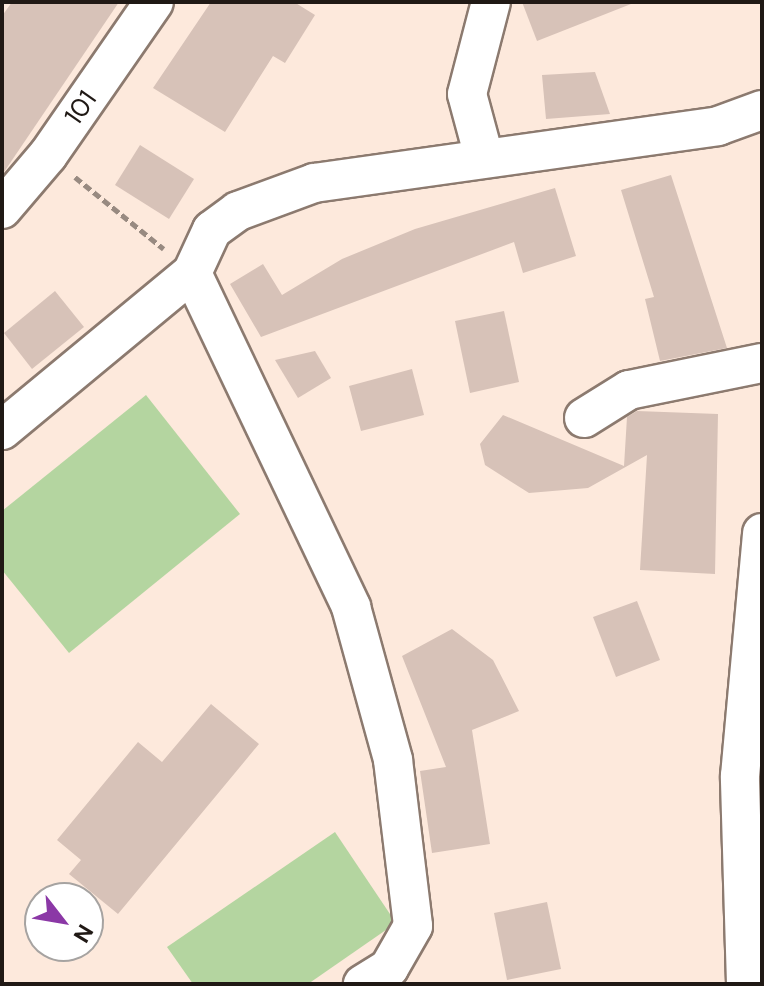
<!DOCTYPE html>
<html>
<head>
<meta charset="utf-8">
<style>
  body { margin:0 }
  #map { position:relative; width:764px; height:986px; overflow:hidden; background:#fde9dc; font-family:"DM Sans",sans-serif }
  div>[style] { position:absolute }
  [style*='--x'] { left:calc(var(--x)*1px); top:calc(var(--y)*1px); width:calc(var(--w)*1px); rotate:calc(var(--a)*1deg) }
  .green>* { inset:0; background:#b4d5a0 }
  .building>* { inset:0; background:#d7c2b8 }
  .path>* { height:5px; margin-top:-2.5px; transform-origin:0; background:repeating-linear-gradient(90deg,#988a81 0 8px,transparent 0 12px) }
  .roads { filter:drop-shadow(2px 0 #8c7a6f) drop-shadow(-2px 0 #8c7a6f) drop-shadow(0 2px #8c7a6f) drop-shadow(0 -2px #8c7a6f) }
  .minor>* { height:38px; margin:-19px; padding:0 19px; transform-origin:19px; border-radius:19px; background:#fff }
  span { translate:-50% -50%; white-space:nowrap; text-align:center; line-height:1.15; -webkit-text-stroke:6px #fff; paint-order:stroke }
  .street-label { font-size:26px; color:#201915 }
  .frame { position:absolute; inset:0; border:4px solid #201915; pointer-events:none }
  .north { position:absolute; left:24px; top:882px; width:80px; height:80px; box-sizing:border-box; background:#fff; border:2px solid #a6a3a1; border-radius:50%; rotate:121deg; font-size:22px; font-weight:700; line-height:32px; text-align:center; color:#201915 }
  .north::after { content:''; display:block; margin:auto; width:28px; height:36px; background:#8b38a6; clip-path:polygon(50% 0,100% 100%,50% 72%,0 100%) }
</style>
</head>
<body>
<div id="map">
  <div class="green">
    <div style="clip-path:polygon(146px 395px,240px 514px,69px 653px,2px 570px,2px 511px)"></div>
    <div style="clip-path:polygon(335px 832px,396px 923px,308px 984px,193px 984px,167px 947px)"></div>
  </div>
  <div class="building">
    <div style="clip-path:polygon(12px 2px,119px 2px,2px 175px,2px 16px)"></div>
    <div style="clip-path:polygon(211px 2px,294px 2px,315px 15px,285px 63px,273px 56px,225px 132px,153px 88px)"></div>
    <div style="clip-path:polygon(522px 2px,631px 2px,631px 4px,537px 41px)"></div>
    <div style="clip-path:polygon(595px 72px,610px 114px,546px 119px,542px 75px)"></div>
    <div style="clip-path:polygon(140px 145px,194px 179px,169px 219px,115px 185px)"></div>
    <div style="clip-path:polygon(671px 175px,727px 348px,660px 361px,645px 299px,654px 297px,621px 190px)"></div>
    <div style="clip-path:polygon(555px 188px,576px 256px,523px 273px,514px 242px,261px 337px,230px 284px,263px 264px,282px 295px,342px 259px,415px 229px)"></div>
    <div style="clip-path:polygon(55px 291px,84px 327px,32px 369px,4px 333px)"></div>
    <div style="clip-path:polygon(504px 311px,519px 382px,470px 393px,455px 321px)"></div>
    <div style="clip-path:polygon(315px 351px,331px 378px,298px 398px,275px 360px)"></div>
    <div style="clip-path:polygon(412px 369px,424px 415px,361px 431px,349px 386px)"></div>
    <div style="clip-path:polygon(637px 411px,718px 414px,715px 574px,640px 570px,647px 455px,588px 488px,529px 493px,485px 465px,480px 444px,503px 415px,624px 466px,627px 417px)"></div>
    <div style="clip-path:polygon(637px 601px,660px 660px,616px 677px,593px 617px)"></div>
    <div style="clip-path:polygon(452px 629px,493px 660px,519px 711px,472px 730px,490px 844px,432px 853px,420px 771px,446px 767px,402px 656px)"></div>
    <div style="clip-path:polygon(211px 704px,259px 744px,118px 914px,69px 874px,81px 860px,57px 840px,138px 742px,162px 762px)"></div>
    <div style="clip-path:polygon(547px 902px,561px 969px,507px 980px,494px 913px)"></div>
  </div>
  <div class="path">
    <div style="--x:75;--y:177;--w:114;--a:39"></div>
  </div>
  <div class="roads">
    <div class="minor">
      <div style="--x:484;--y:157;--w:65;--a:-105.1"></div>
      <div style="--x:467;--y:94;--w:95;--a:-75.4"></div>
      <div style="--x:2;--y:209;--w:71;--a:-49.6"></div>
      <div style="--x:48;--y:155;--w:186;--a:-55.3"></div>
      <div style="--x:192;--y:273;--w:370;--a:64.5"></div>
      <div style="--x:351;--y:607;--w:159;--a:74.6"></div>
      <div style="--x:393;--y:760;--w:167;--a:83.1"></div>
      <div style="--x:413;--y:926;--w:48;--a:119.7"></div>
      <div style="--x:389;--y:968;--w:31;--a:148"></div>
      <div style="--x:584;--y:418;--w:53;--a:-31.9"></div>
      <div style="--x:629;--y:390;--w:136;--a:-11.5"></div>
      <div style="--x:2;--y:430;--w:246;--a:-39.6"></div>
      <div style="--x:192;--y:273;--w:47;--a:-65.1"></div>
      <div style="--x:212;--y:230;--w:32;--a:-36"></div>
      <div style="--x:238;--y:211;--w:81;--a:-20.2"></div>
      <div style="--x:314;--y:183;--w:408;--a:-8"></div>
      <div style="--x:718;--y:126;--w:47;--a:-20"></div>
      <div style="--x:746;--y:984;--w:208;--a:-91.7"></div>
      <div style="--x:740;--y:776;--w:244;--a:-84.8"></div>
    </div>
  </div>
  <div class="street-label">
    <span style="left:81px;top:108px;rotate:-55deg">101</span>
  </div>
  <div class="frame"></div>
  <div class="north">N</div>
</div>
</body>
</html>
